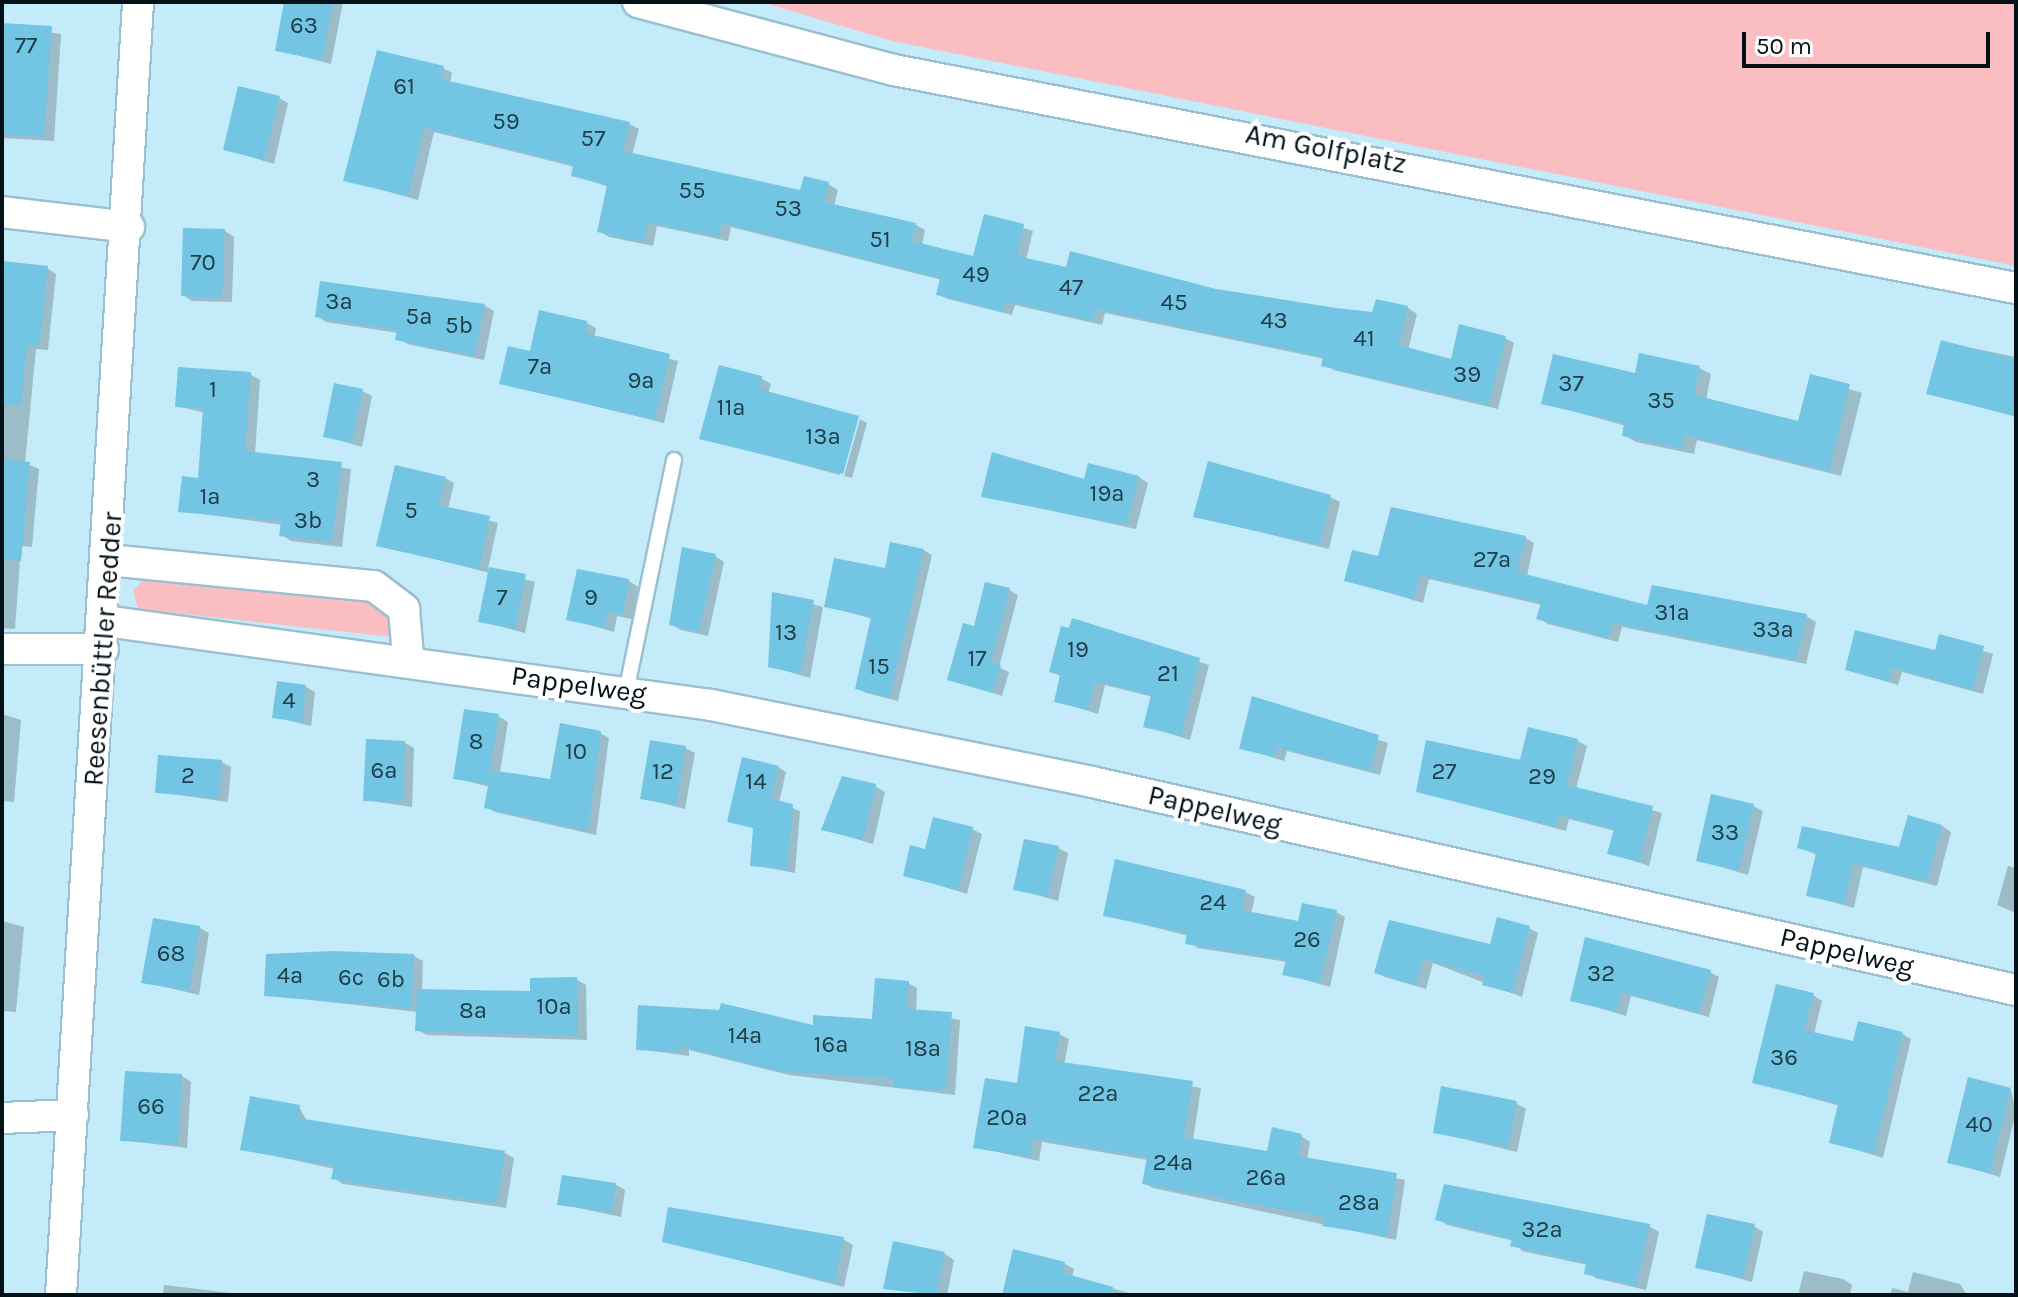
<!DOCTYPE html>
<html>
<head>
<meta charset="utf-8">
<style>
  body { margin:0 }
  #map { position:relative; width:2018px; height:1297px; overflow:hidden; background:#c3ebfa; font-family:Karla,sans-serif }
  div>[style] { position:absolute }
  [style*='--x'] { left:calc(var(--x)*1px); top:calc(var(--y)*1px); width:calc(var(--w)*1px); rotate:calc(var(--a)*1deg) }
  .green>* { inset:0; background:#f9bdc2 }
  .shadow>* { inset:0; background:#0003 }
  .building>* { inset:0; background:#72c5e3 }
  .roads { filter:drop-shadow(2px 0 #9ac0cf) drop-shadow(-2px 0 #9ac0cf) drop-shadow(0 2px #9ac0cf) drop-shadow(0 -2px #9ac0cf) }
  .lane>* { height:14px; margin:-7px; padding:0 7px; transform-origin:7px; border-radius:7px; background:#fff }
  .street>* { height:30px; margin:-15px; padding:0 15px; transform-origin:15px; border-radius:15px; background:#fff }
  span { translate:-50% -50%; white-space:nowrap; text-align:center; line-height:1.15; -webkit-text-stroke:8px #fff; paint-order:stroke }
  .number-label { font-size:24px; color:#203e4a }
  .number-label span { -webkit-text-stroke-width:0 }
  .street-label { font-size:28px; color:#041117 }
  .frame { position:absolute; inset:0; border:4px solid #041117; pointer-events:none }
  .scale { position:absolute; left:1742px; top:32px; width:248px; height:36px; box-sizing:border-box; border:4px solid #041117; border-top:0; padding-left:10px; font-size:24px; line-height:28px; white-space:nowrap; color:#041117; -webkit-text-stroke:6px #fff; paint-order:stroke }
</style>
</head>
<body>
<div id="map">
  <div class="green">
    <div style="clip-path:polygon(761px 2px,2016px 2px,2016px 266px,892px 41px)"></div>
    <div style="clip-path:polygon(149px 576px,373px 597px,395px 609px,393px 637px,138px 609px,133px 590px)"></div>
  </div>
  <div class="shadow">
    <div style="clip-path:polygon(286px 2px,343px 2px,331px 64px,277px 50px)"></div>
    <div style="clip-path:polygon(2px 25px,61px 34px,54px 141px,2px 138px)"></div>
    <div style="clip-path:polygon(443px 68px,452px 73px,450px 84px,629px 124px,639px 129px,632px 155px,802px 192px,828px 184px,838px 190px,834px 206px,916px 225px,925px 230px,922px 245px,974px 258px,985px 216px,1033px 231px,1026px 260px,1067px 270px,1374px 314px,1378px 301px,1408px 308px,1417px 314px,1408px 350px,1453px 361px,1505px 338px,1514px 343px,1498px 409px,1333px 370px,1325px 359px,1105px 313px,1102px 325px,1015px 305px,1012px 315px,948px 299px,938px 294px,942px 280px,731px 227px,728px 241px,657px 226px,653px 246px,609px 237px,599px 231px,609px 187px,573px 175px,575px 167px,434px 132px,418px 200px,346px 180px)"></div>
    <div style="clip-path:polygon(279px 98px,288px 103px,274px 164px,225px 149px)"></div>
    <div style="clip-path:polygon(225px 231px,234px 237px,232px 302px,192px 301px,183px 295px)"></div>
    <div style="clip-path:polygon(47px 268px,56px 274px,48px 350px,36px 349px,25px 463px,39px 469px,32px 547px,21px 546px,15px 629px,2px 628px,2px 279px)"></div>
    <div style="clip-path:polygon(322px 284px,485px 306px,494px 311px,484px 360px,407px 344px,398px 333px,326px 322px,317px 316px)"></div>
    <div style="clip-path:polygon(541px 313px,587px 323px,596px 328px,594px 338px,678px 361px,664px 423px,501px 383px,532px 353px)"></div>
    <div style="clip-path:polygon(1943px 342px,2016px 357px,2016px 417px,1928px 393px)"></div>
    <div style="clip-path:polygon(1699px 368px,1711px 374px,1706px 400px,1799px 423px,1811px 377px,1862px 393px,1841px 476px,1697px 440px,1694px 454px,1636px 442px,1624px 435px,1626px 426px,1544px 403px,1636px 376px)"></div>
    <div style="clip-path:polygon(250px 374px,260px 380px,255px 454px,351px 469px,342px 547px,291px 541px,282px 535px,283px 525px,180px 511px,200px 480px,205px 413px,177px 406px)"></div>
    <div style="clip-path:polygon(761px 378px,771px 384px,768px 393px,856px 417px,840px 475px,702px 438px)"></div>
    <div style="clip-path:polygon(362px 391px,372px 396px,362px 447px,325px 436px)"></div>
    <div style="clip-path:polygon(860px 419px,867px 423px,852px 478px,844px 476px)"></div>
    <div style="clip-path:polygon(1139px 477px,1148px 483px,1136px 529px,983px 496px)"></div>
    <div style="clip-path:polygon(445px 478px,454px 483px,448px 509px,498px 523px,488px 569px,535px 582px,525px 633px,480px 621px,490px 573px,378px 545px)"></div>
    <div style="clip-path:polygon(1330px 497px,1340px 502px,1329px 549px,1195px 516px)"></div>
    <div style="clip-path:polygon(1525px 538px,1534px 543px,1527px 576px,1649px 608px,1806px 616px,1816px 622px,1806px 664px,1622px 627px,1618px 642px,1548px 624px,1539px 618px,1542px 605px,1429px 579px,1423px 603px,1346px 580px,1379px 559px)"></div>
    <div style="clip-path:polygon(923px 550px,932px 555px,898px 701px,866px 693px,857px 688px,873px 619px,826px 606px)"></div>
    <div style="clip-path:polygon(715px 556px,724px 562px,708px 636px,681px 630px,671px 624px)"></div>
    <div style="clip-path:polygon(629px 581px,638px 587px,632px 619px,617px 616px,614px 632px,569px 619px)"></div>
    <div style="clip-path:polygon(1009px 590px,1018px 595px,999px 667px,1009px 672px,1002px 696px,949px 679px,976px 628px)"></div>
    <div style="clip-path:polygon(774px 594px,823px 607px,810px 678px,770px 666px)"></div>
    <div style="clip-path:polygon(1073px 621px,1209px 665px,1190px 740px,1145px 726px,1153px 697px,1105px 685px,1098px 714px,1056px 701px,1062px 677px,1051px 671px)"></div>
    <div style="clip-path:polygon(1940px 637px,1993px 654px,1983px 694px,1902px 672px,1898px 685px,1847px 669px,1936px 652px)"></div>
    <div style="clip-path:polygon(306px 687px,315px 692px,311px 726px,274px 717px)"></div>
    <div style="clip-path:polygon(1254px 698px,1388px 743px,1380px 775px,1287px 751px,1284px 761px,1242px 748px)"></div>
    <div style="clip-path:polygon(2px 714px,21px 720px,14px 802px,2px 801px)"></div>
    <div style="clip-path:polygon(498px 716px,508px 722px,500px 773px,551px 781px,600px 733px,609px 738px,596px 835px,495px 812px,486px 807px,490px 787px,455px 778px)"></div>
    <div style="clip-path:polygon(1578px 741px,1587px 746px,1576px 789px,1662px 813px,1649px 866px,1610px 853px,1615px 831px,1569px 819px,1566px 831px,1418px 791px)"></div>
    <div style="clip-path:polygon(405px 743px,414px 748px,412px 807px,365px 800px)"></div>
    <div style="clip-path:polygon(685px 748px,695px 753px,685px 809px,642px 798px)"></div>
    <div style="clip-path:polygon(221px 762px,231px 767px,228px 802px,157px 792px)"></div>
    <div style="clip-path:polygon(778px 767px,786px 772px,779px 803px,800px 811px,795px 873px,752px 865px,763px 829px,729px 821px)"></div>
    <div style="clip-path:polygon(875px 786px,885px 792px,873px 844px,823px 829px)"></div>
    <div style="clip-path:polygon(1753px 806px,1763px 811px,1748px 875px,1698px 860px)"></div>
    <div style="clip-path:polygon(1942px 826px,1951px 832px,1937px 886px,1863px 867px,1854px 908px,1808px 895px,1817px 855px,1799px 847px,1901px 850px)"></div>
    <div style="clip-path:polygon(972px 829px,982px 834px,967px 894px,905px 875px)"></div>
    <div style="clip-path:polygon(1058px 848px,1068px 853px,1058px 901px,1015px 889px)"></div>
    <div style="clip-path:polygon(2008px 866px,2016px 868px,2016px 913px,1997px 905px)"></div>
    <div style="clip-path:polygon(1245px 892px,1255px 897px,1251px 914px,1300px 924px,1336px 912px,1345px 917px,1330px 987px,1285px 974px,1288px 962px,1197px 948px,1189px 936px,1105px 915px)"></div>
    <div style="clip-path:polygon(2px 921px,24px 927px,16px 1012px,3px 1011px,2px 1017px)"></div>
    <div style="clip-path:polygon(1390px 922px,1492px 946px,1529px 928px,1538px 933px,1522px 997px,1433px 963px,1426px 989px,1385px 977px,1376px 972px)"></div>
    <div style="clip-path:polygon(200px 928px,209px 933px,199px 995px,144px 982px)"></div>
    <div style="clip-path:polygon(414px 956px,423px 961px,422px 991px,532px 993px,576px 979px,586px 985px,587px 1040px,427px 1035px,417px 1030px,418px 1012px,266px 995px)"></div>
    <div style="clip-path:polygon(1710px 972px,1719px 977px,1709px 1017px,1631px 996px,1626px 1016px,1573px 1000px)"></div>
    <div style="clip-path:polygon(908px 983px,917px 988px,916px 1012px,960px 1020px,955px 1095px,789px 1075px,689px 1050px,689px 1056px,638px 1049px,874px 1021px)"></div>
    <div style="clip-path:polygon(1813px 995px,1822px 1001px,1814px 1034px,1854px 1044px,1902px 1034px,1911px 1039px,1883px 1158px,1831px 1142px,1840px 1106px,1754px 1082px)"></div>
    <div style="clip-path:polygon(1059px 1034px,1069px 1039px,1064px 1065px,1201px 1088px,1193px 1140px,1269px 1153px,1301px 1136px,1310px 1142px,1307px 1160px,1405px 1180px,1396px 1240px,1153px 1188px,1144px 1183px,1148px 1160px,1042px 1142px,1039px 1161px,975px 1147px)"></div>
    <div style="clip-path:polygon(182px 1076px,191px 1082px,187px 1148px,122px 1140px)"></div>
    <div style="clip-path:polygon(2011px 1090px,2016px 1112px,2000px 1177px,1949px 1162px)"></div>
    <div style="clip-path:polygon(1516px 1103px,1526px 1109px,1517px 1152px,1435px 1132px)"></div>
    <div style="clip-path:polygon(299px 1107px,307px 1121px,505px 1153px,514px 1158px,506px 1208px,343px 1184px,334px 1178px,335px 1169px,242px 1149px)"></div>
    <div style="clip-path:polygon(615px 1184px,625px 1190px,621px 1217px,560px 1204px)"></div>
    <div style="clip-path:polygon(1446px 1186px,1649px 1226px,1659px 1232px,1646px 1290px,1595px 1278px,1588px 1265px,1522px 1251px,1514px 1241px,1447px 1225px,1438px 1219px)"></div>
    <div style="clip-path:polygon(1754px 1226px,1763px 1232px,1752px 1282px,1698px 1267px)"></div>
    <div style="clip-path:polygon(843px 1239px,853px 1245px,844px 1287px,664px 1241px)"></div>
    <div style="clip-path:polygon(1015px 1251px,1065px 1264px,1074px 1269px,1072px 1277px,1136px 1295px,1004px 1295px)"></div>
    <div style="clip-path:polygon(945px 1254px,954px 1260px,947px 1295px,885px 1288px)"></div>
    <div style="clip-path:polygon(1804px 1271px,1843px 1279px,1852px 1285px,1850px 1295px,1798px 1295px)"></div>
    <div style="clip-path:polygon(1913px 1272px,1960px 1284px,1967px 1295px,1890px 1295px,1892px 1288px,1908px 1292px)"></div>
    <div style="clip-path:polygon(164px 1285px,248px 1295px,163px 1295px)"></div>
  </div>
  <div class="building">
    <div style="clip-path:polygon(284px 2px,333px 2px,322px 60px,275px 51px)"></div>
    <div style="clip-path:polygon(2px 23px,52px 26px,44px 137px,2px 134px)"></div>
    <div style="clip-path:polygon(377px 50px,444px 66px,440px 79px,630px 122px,623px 151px,800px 190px,804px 176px,829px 182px,824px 202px,916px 223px,912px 241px,973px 256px,984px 214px,1024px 224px,1017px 256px,1066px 267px,1070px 251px,1216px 289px,1336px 308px,1372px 312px,1376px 299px,1408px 306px,1399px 345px,1451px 359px,1459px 324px,1506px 336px,1489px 405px,1321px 366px,1323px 357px,1096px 309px,1093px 321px,1005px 301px,1003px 312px,936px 295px,940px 278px,722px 223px,719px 237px,648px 222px,644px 242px,597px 232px,607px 185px,571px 176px,573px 165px,424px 128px,408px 196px,343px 181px)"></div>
    <div style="clip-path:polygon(238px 86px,280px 96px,264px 160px,223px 150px)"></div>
    <div style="clip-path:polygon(183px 228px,225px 229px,222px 298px,181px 296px)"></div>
    <div style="clip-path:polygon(2px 261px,48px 266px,39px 346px,27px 345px,21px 405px,2px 404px)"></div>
    <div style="clip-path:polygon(320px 281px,485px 304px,474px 356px,395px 340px,397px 330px,315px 317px)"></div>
    <div style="clip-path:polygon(539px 310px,587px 321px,585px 333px,670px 354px,655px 420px,499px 384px,508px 346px,530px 351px)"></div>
    <div style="clip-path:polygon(1941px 340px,2016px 360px,2016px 416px,1926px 394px)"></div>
    <div style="clip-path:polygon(1639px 353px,1700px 366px,1694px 395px,1798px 421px,1810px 374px,1850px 384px,1829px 471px,1685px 435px,1682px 449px,1622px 436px,1624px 423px,1541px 404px,1553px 354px,1635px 373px)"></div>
    <div style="clip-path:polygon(719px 365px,762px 376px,759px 389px,859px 416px,843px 474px,699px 439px)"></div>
    <div style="clip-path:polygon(178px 367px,251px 372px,245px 451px,342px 462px,332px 542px,279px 536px,281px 521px,178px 512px,182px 476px,198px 478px,203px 409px,175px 407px)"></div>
    <div style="clip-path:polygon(334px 383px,363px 389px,352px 443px,323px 437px)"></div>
    <div style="clip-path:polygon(992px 452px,1084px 479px,1088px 463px,1139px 476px,1127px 525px,981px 497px)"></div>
    <div style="clip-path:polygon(2px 459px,30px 462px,21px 561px,2px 560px)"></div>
    <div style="clip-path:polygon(1208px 461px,1331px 495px,1320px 545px,1193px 517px)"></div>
    <div style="clip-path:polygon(395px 465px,446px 477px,439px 505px,490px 516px,479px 569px,376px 546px)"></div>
    <div style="clip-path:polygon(1391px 507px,1526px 536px,1517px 572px,1647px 605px,1652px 585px,1807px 614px,1796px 660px,1613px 623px,1609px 638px,1536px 619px,1541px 603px,1420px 575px,1414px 599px,1344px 581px,1352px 550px,1378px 556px)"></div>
    <div style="clip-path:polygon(890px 542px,924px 549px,890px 698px,855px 689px,871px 617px,824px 607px,834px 558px,885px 568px)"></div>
    <div style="clip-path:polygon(682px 547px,716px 554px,699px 632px,669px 625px)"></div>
    <div style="clip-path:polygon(489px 567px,526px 574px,515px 629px,478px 622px)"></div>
    <div style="clip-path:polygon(577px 569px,629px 579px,623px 615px,608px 612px,604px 628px,566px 620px)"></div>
    <div style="clip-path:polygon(985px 582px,1010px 588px,991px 662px,1001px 665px,993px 693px,947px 680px,963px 623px,974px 626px)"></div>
    <div style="clip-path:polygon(772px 592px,814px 600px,800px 674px,768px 667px)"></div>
    <div style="clip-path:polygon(1072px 618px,1200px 658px,1181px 736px,1143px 727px,1151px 695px,1095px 681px,1088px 710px,1054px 702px,1060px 675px,1049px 672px,1061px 626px,1069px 628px)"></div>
    <div style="clip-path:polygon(1855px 630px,1935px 650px,1939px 634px,1984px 646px,1973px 690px,1892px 668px,1889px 682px,1845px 670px)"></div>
    <div style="clip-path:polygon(277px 681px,306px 685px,302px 722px,272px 718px)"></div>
    <div style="clip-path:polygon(1252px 696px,1379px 735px,1370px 771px,1277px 747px,1275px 757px,1239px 749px)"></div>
    <div style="clip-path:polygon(464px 709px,499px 714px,488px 784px,453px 779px)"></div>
    <div style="clip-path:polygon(560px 723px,601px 731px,588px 831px,484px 808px,491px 770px,550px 779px)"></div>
    <div style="clip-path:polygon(1528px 727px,1578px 739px,1567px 785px,1653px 806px,1639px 862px,1607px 854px,1614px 829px,1559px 815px,1556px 827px,1416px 792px,1426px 740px,1520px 760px)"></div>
    <div style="clip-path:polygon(366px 739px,405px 741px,403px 802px,363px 801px)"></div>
    <div style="clip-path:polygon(650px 740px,686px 746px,676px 805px,640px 799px)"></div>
    <div style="clip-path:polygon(158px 755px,222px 760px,219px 798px,155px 793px)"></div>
    <div style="clip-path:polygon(742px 757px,779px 766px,771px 799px,793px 804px,787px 869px,750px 866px,753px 828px,727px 822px)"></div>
    <div style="clip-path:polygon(842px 776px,876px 784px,863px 840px,821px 830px)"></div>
    <div style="clip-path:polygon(1711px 794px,1754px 804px,1739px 871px,1696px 861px)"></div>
    <div style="clip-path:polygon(1908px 815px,1942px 825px,1927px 882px,1853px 863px,1844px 904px,1806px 896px,1816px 853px,1797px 848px,1802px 826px,1899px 847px)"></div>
    <div style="clip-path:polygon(933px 817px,973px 827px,958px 890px,903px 876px,910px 845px,925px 849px)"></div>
    <div style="clip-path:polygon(1024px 839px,1059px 846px,1048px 897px,1013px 890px)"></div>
    <div style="clip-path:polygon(1115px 859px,1246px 890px,1242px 910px,1298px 921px,1302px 903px,1337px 910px,1320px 983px,1282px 975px,1286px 960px,1185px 944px,1187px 933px,1103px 916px)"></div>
    <div style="clip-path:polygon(1497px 917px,1530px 926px,1512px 993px,1482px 985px,1484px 976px,1423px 959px,1416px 985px,1374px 973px,1389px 920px,1490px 944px)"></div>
    <div style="clip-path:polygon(153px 918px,200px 926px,189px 991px,141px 983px)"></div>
    <div style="clip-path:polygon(1585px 937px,1711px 970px,1699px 1013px,1621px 992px,1617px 1012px,1570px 1001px)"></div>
    <div style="clip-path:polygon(333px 951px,414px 954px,412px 1008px,264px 996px,266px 954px)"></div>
    <div style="clip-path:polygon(577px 977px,578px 1036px,415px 1031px,417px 989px,530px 991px,530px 978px)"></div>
    <div style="clip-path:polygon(875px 978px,909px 981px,907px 1009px,952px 1012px,946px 1091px,894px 1087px,894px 1079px,778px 1071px,680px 1046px,680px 1052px,636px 1050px,638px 1005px,719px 1010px,721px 1003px,813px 1025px,813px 1015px,872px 1019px)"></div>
    <div style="clip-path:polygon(1776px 984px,1814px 993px,1804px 1030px,1853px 1041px,1858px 1021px,1903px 1032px,1874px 1154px,1829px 1143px,1838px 1104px,1752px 1083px)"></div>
    <div style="clip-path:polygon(1025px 1026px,1060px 1032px,1055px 1061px,1193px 1081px,1184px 1137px,1267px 1151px,1272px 1127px,1302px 1134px,1298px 1156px,1397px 1173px,1387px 1236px,1322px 1226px,1324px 1217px,1142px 1184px,1147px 1157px,1033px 1138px,1030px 1157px,973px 1148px,985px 1078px,1017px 1083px)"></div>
    <div style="clip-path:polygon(125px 1071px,182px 1074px,178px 1144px,120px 1141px)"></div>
    <div style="clip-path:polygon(1968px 1077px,2011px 1088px,1990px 1173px,1947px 1163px)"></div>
    <div style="clip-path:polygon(1441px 1086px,1517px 1101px,1508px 1147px,1433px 1133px)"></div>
    <div style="clip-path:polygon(250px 1096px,300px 1105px,298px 1118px,505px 1151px,497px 1204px,331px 1179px,334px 1166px,240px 1150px)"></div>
    <div style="clip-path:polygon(562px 1175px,616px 1183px,612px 1212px,557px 1205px)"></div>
    <div style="clip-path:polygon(1444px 1184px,1650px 1224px,1636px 1286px,1584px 1274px,1586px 1263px,1510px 1246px,1512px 1239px,1435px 1220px)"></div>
    <div style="clip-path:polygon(668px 1207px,844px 1237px,835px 1283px,662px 1242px)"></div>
    <div style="clip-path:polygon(1707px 1214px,1755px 1224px,1743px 1278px,1695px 1268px)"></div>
    <div style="clip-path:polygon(893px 1241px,945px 1252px,936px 1295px,883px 1289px)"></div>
    <div style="clip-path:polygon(1013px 1249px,1065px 1262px,1063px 1273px,1113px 1287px,1112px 1295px,1002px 1295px)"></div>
  </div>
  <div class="roads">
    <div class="lane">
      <div style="--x:626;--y:692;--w:237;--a:-78.3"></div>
    </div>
    <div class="street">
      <div style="--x:638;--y:2;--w:265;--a:14.9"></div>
      <div style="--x:894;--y:70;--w:1143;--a:11"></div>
      <div style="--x:2;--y:212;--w:128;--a:6.7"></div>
      <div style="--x:108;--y:560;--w:267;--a:5.6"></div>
      <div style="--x:374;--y:586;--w:38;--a:37"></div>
      <div style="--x:404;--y:609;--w:48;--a:85.2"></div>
      <div style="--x:105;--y:621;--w:612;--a:7.89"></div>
      <div style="--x:711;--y:705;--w:389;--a:11.4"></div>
      <div style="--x:1092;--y:782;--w:947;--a:12.69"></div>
      <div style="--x:2;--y:649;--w:101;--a:0"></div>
      <div style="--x:2;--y:1118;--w:71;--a:-2.4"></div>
      <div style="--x:61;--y:1295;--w:1295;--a:-86.59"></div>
    </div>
  </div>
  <div class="number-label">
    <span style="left:304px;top:26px">63</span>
    <span style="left:26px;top:46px">77</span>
    <span style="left:404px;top:87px">61</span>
    <span style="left:506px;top:122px">59</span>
    <span style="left:593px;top:139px">57</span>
    <span style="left:692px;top:191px">55</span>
    <span style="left:788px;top:209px">53</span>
    <span style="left:880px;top:240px">51</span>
    <span style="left:203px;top:263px">70</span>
    <span style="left:976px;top:275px">49</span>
    <span style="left:1071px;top:288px">47</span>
    <span style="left:339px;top:302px">3a</span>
    <span style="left:1174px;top:303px">45</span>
    <span style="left:419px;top:317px">5a</span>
    <span style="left:1274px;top:321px">43</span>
    <span style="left:459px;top:326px">5b</span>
    <span style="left:1364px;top:339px">41</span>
    <span style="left:540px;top:367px">7a</span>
    <span style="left:1467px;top:375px">39</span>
    <span style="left:641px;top:381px">9a</span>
    <span style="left:1571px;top:384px">37</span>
    <span style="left:213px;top:390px">1</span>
    <span style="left:1661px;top:401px">35</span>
    <span style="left:731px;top:408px">11a</span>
    <span style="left:823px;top:437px">13a</span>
    <span style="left:313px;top:480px">3</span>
    <span style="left:1107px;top:494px">19a</span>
    <span style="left:210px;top:497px">1a</span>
    <span style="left:411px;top:511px">5</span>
    <span style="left:308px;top:521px">3b</span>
    <span style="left:1492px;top:560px">27a</span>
    <span style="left:502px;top:598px">7</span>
    <span style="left:591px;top:598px">9</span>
    <span style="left:1672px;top:613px">31a</span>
    <span style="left:1773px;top:630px">33a</span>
    <span style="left:786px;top:633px">13</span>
    <span style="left:1078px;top:650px">19</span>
    <span style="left:977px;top:659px">17</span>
    <span style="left:879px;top:667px">15</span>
    <span style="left:1168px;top:674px">21</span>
    <span style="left:289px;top:701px">4</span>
    <span style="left:476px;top:742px">8</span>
    <span style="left:576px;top:752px">10</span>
    <span style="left:384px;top:771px">6a</span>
    <span style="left:663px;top:772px">12</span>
    <span style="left:1444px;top:772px">27</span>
    <span style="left:188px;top:776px">2</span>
    <span style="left:1542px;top:777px">29</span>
    <span style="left:756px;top:782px">14</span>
    <span style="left:1725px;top:833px">33</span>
    <span style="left:1213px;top:903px">24</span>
    <span style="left:1307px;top:940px">26</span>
    <span style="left:171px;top:954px">68</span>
    <span style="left:1601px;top:974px">32</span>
    <span style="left:290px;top:976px">4a</span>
    <span style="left:351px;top:978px">6c</span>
    <span style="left:391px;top:980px">6b</span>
    <span style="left:554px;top:1007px">10a</span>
    <span style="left:473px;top:1011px">8a</span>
    <span style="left:745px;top:1036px">14a</span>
    <span style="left:831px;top:1045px">16a</span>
    <span style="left:923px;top:1049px">18a</span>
    <span style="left:1784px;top:1058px">36</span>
    <span style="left:1098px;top:1094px">22a</span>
    <span style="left:151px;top:1107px">66</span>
    <span style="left:1007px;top:1118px">20a</span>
    <span style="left:1979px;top:1125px">40</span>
    <span style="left:1173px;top:1163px">24a</span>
    <span style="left:1266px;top:1178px">26a</span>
    <span style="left:1359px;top:1203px">28a</span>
    <span style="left:1542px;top:1230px">32a</span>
  </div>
  <div class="street-label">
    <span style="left:1326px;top:149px;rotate:11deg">Am Golfplatz</span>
    <span style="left:103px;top:649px;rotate:-86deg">Reesenbüttler Redder</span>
    <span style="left:579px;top:685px;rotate:8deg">Pappelweg</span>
    <span style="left:1215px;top:810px;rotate:13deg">Pappelweg</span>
    <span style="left:1847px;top:952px;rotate:13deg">Pappelweg</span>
  </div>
  <div class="frame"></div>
  <div class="scale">50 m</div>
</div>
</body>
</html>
